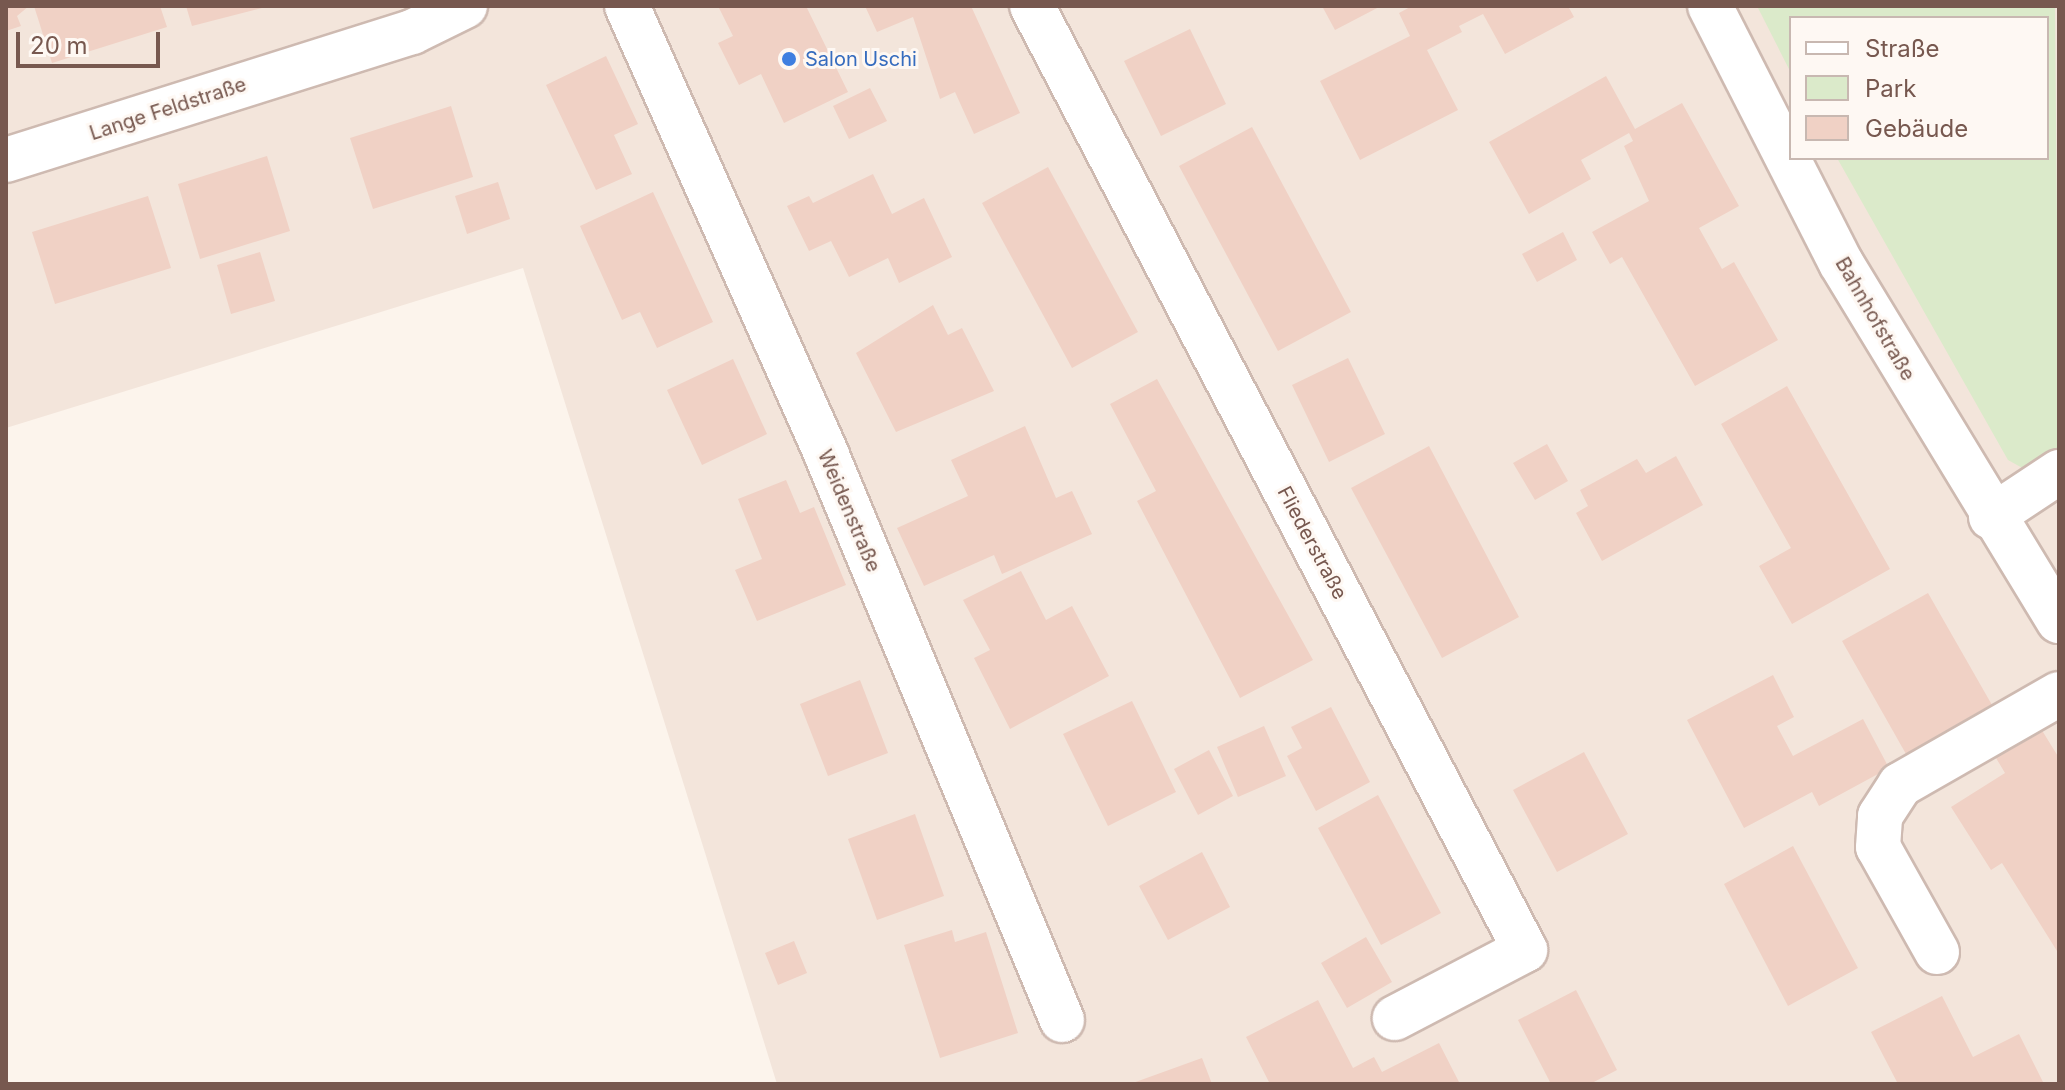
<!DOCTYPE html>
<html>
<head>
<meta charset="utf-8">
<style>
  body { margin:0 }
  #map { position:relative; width:2065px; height:1090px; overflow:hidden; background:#fcf4ec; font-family:Inter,sans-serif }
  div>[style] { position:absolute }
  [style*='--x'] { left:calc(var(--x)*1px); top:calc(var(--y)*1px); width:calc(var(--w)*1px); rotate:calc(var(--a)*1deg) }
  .residential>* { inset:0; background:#f3e5db }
  .green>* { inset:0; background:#dbeaca }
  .building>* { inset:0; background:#f0d1c5 }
  .roads { filter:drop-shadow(2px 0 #cebab1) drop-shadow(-2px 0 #cebab1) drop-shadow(0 2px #cebab1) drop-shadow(0 -2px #cebab1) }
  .minor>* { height:44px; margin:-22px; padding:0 22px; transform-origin:22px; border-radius:22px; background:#fff }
  .dots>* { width:22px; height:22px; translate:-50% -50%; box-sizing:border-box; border:4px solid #fef8f3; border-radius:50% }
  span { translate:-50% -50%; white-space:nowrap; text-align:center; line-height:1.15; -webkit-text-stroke:6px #fef8f3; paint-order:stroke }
  .shop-label { font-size:20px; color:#366cbe }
  .left { translate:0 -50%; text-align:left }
  .street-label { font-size:20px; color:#77584f }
  .frame { position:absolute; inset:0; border:8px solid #77584f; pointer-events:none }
  .legend { position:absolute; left:1789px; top:16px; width:260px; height:144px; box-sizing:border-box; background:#fef8f3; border:2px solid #c8b8b1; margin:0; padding:10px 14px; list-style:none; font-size:24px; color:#77584f }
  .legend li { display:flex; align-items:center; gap:16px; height:40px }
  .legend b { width:40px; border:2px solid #c8b8b1 }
  .scale { position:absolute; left:16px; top:32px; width:144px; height:36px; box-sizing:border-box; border:4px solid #77584f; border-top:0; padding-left:10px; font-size:24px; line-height:28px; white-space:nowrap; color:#77584f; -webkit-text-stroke:6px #fef8f3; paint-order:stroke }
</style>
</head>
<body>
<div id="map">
  <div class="residential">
    <div style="clip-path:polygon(evenodd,6px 6px,2059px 6px,2059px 1084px,777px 1084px,523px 268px,6px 428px,6px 6px,1791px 18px,2047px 18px,2047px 158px,1791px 158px,1791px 18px)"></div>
  </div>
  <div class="green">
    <div style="clip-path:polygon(1757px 6px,2055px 6px,2059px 453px,2026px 470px,2008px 460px,1837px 158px,2047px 158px,2047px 18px,1791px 18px,1791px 73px)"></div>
  </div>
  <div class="building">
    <div style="clip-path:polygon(6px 6px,29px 6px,17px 16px,21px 26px,6px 31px)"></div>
    <div style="clip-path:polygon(34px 6px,160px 6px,167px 27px,52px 63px)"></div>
    <div style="clip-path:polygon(186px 6px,265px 6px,266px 7px,192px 26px)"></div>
    <div style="clip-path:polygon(718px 6px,806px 6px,848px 92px,784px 123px,761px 74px,739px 85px,718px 43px,733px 36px)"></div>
    <div style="clip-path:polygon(865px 6px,971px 6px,1020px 113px,974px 134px,955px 92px,940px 99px,913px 17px,877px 32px)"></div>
    <div style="clip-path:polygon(1322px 6px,1381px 6px,1335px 30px)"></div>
    <div style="clip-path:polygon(1412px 6px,1568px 6px,1574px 17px,1505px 54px,1483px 14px,1459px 26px,1462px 32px,1427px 50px,1458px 110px,1360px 160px,1320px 81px,1410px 36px,1399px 13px)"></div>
    <div style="clip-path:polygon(1190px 29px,1226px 104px,1161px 136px,1124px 61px)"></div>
    <div style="clip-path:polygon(606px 56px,638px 124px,614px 135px,632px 174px,596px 190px,546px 85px)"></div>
    <div style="clip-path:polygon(1606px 76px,1635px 129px,1682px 103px,1739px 206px,1699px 228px,1722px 269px,1734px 262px,1778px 340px,1695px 386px,1622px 257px,1610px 264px,1592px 232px,1649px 201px,1624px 146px,1633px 141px,1629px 133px,1581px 160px,1591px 179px,1529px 214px,1489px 142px)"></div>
    <div style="clip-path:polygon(870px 88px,887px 121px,849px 139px,833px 106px)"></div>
    <div style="clip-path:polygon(451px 106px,473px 177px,373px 209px,350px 138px)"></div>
    <div style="clip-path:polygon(1252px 127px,1351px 312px,1278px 351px,1179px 166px)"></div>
    <div style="clip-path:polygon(267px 156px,290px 231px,200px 259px,178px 184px)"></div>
    <div style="clip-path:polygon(1048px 167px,1138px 332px,1072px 368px,982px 203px)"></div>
    <div style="clip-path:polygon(873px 174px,892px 214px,924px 198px,952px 257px,899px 283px,888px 258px,849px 277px,831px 241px,809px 251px,787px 206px,809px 196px,813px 203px)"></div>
    <div style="clip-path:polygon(498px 182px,510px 219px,467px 234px,455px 196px)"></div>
    <div style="clip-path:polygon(653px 192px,713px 322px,657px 348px,640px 312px,622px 320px,580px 226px)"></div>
    <div style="clip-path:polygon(148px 196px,171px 268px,55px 304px,32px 232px)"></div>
    <div style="clip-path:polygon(1563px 232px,1577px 260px,1537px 282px,1522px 254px)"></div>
    <div style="clip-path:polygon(260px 252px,275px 301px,231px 314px,217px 265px)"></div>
    <div style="clip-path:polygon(933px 305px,948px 335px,962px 328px,994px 391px,896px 432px,856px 353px)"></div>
    <div style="clip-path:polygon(1348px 358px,1385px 434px,1329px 462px,1292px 385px)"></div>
    <div style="clip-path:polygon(733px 359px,767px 434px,702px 465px,667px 390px)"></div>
    <div style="clip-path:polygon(1157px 379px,1313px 660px,1240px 698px,1137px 501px,1156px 491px,1110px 404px)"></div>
    <div style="clip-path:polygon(1787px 386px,1890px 569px,1792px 624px,1759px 566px,1791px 548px,1721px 424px)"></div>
    <div style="clip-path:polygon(1025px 426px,1056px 498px,1072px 491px,1092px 534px,1002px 574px,994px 555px,924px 586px,897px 528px,968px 496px,951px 460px)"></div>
    <div style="clip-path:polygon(1547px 444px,1568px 481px,1535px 500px,1513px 463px)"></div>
    <div style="clip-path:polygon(1429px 446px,1519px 617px,1442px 658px,1351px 488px)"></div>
    <div style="clip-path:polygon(1676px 456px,1703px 505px,1602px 561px,1576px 513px,1588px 506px,1580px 490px,1637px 459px,1646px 473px)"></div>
    <div style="clip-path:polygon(786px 480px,800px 513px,814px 507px,846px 585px,757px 621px,735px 570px,762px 559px,738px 499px)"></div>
    <div style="clip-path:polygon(1021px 571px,1046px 620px,1072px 606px,1109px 676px,1010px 729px,974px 658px,990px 650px,963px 600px)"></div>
    <div style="clip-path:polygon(1928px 593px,1992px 705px,1906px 754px,1842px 641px)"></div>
    <div style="clip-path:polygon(1773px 675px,1794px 717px,1777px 726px,1793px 756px,1863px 719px,1889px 768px,1819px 806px,1812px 792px,1744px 828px,1687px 720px)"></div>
    <div style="clip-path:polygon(860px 680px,888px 753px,828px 776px,800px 704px)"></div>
    <div style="clip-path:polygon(1132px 701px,1176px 792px,1108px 826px,1063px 734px)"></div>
    <div style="clip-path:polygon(1331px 707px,1370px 782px,1316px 811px,1287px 756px,1302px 748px,1291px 727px)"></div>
    <div style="clip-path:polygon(2035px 719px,2059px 758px,2057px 951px,2002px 863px,1991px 870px,1951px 807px,2005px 773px,1990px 748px)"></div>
    <div style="clip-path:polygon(1264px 726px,1286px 776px,1238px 797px,1217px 747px)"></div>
    <div style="clip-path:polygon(1209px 750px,1233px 796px,1198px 815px,1174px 769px)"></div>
    <div style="clip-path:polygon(1584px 752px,1628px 834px,1557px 872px,1513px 790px)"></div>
    <div style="clip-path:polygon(1378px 795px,1441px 913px,1381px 945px,1318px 828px)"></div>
    <div style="clip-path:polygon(915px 814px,944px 896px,877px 920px,848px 839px)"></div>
    <div style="clip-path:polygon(1793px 846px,1858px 968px,1788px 1006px,1724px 884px)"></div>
    <div style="clip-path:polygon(1202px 852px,1230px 907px,1168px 940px,1139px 886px)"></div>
    <div style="clip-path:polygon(952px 930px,955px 942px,986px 932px,1018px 1033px,940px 1058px,904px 945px)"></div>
    <div style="clip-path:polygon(1366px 937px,1392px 982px,1347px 1008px,1321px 963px)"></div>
    <div style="clip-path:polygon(794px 941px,807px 973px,778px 985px,765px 953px)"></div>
    <div style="clip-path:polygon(1576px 990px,1617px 1070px,1590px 1084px,1551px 1084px,1518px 1020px)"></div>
    <div style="clip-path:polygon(1942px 996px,1973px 1057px,2019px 1034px,2044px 1084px,1898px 1084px,1871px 1032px)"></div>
    <div style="clip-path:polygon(1318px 1000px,1353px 1068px,1374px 1057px,1382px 1072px,1439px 1043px,1460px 1084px,1270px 1084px,1246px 1037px)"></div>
    <div style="clip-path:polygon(1202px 1058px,1212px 1084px,1130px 1084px)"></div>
  </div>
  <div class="roads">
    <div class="minor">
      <div style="--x:627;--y:6;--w:492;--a:66"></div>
      <div style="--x:827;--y:456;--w:611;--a:67.38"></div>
      <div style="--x:1032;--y:6;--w:1065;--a:62.42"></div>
      <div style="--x:1525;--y:950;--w:147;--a:152.4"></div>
      <div style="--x:1710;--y:6;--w:288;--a:63"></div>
      <div style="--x:1841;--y:263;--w:419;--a:58.7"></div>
      <div style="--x:6;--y:160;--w:426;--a:-17.5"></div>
      <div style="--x:412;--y:32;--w:59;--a:-26.1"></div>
      <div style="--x:1991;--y:517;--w:82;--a:-33.5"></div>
      <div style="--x:1937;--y:952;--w:120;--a:-119.3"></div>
      <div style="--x:1878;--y:847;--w:31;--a:-86"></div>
      <div style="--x:1880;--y:816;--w:37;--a:-57"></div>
      <div style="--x:1900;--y:785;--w:183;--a:-29.8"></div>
    </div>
  </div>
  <div class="dots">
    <div style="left:789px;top:59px;background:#3f7fe0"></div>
  </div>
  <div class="shop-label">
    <span class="left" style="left:805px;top:59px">Salon Uschi</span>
  </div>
  <div class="street-label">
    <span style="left:168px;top:109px;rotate:-18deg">Lange Feldstraße</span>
    <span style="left:1875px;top:319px;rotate:60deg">Bahnhofstraße</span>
    <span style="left:849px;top:511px;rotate:67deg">Weidenstraße</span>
    <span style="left:1312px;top:543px;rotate:62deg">Fliederstraße</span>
  </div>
  <div class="frame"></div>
  <ul class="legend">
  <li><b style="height:10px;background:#fff"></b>Straße</li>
  <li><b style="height:22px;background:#dbeaca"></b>Park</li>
  <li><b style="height:22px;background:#f0d1c5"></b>Gebäude</li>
  </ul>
  <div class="scale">20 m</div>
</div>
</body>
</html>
